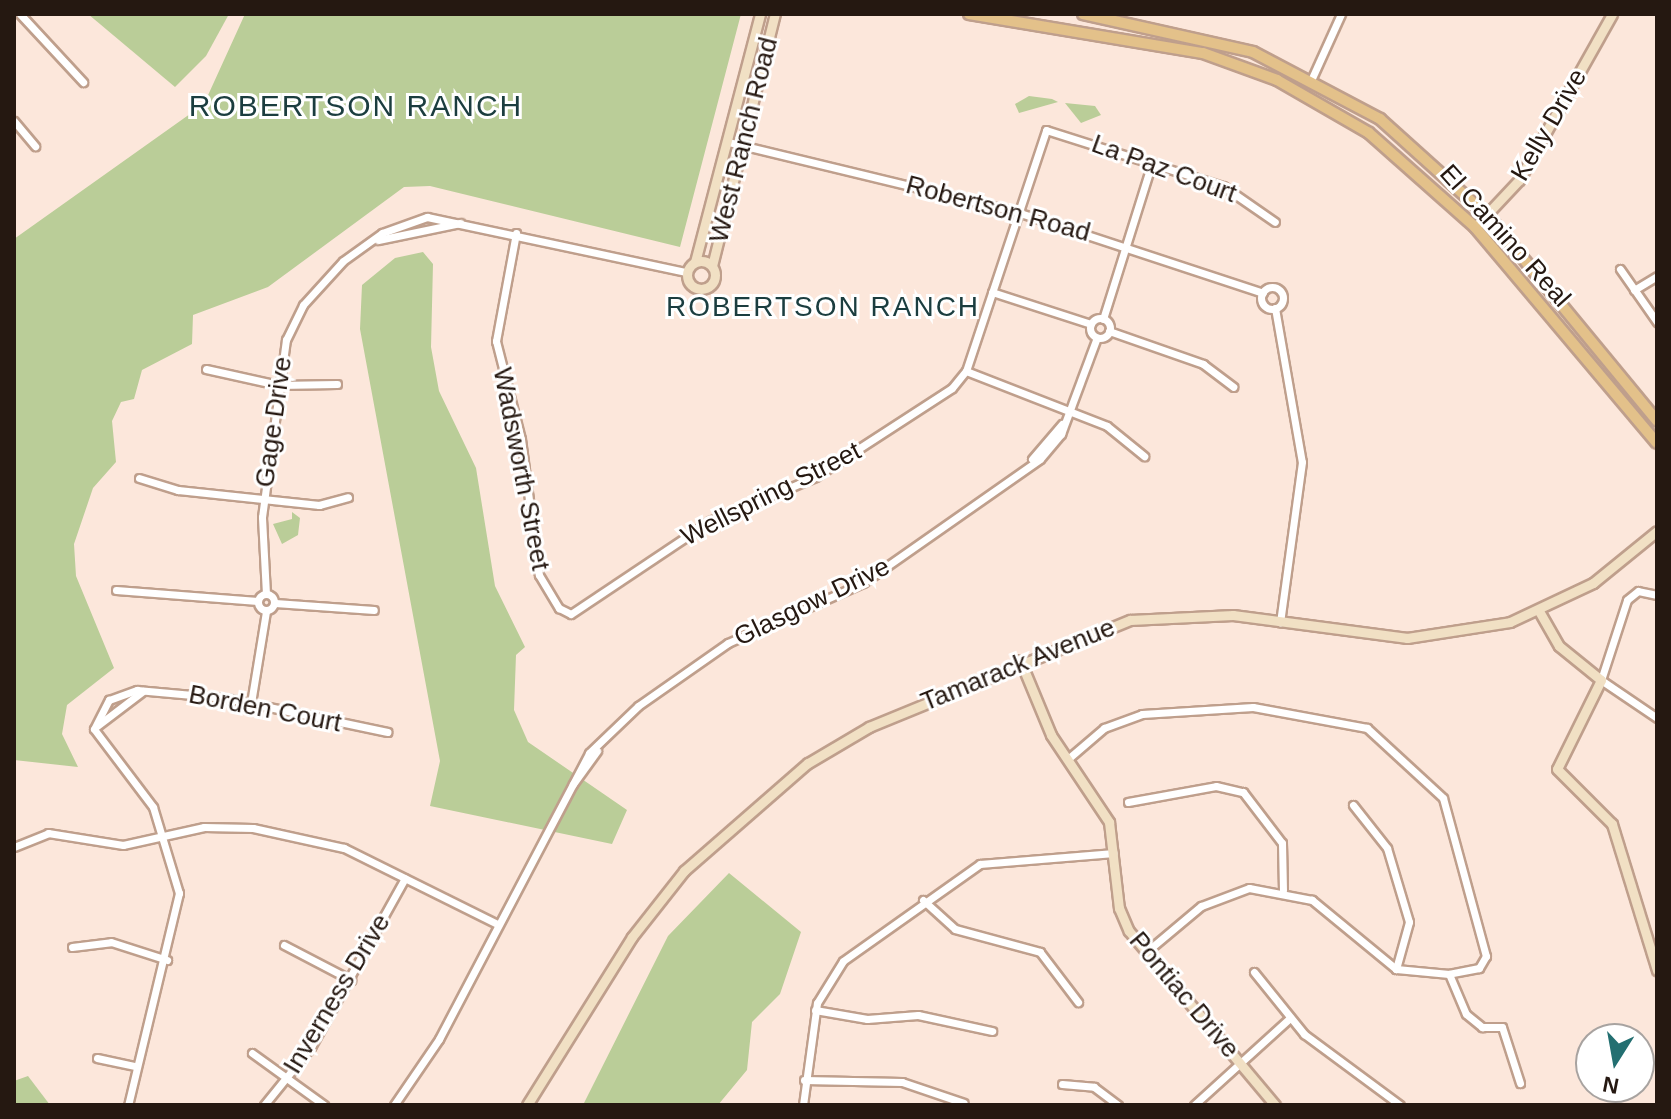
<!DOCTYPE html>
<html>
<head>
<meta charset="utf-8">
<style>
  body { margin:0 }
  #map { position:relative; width:1671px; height:1119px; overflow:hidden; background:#fce7db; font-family:Helvetica,sans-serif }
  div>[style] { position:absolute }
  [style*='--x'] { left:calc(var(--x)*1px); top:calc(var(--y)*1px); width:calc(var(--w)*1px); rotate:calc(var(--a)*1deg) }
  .green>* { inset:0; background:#bacd98 }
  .roads { filter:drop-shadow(2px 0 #bf9f8c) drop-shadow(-2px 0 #bf9f8c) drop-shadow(0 2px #bf9f8c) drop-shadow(0 -2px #bf9f8c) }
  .street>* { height:7px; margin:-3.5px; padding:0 3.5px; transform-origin:3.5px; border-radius:3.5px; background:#fff }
  .street>.ring { margin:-3.5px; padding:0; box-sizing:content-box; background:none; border:7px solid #fff; border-radius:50% }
  .secondary>* { height:9px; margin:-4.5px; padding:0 4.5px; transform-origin:4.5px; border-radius:4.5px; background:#f1e0c4 }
  .secondary>.ring { margin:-4.5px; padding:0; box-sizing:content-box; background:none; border:9px solid #f1e0c4; border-radius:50% }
  .primary>* { height:10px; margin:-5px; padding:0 5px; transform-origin:5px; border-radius:5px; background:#e3c18a }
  span { translate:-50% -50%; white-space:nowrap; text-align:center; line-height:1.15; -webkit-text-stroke:6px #fff; paint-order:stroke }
  .street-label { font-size:26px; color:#251811 }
  .neighbourhood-label { font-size:28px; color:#1b3d3f; letter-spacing:2px }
  .quarter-label { font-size:30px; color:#1b3d3f; letter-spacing:2px }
  .frame { position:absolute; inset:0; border:16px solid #251811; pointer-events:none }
  .north { position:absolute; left:1575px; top:1023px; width:80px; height:80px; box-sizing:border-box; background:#fff; border:2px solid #a8a3a0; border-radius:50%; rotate:191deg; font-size:22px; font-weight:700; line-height:32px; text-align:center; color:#251811 }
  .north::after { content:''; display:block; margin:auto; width:28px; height:36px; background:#236f71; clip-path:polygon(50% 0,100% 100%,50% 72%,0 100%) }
</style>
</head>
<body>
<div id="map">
  <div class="green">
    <div style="clip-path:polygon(88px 14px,229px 14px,206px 56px,175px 87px)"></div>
    <div style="clip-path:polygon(245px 14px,741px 14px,680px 247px,430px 186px,404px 187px,268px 287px,193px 315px,192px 344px,142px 370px,134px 399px,121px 402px,112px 421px,116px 462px,93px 488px,74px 544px,76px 576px,114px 668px,67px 705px,62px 734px,78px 767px,14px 760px,14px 239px,204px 104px)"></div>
    <div style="clip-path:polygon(1029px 96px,1052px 99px,1058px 102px,1019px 113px,1015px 104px)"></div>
    <div style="clip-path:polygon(1065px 103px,1095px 106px,1101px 115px,1081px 123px)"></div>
    <div style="clip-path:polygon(423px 252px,433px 264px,431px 347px,439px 391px,476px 468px,495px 586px,525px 647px,516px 655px,514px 710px,528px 742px,627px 810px,612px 844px,430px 806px,440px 761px,360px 329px,362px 285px,395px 258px)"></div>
    <div style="clip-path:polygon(292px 512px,300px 518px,298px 535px,282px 544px,273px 524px,292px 519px)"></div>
    <div style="clip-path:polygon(729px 873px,801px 932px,780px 994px,752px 1022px,747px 1070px,718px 1105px,583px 1105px,668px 936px)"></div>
    <div style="clip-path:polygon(28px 1076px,50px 1105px,14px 1105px,14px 1081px)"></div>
  </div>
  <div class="roads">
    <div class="street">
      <div style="--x:20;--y:14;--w:93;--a:47.2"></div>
      <div style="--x:1312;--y:78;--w:70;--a:-65.6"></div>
      <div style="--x:14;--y:121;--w:33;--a:50"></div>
      <div style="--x:728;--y:142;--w:294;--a:13.6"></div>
      <div style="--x:1014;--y:211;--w:262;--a:18.2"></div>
      <div style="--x:516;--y:233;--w:110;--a:100.5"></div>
      <div style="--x:496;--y:341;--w:101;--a:75.7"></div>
      <div style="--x:521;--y:439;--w:137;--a:82.5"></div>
      <div style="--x:539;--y:575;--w:39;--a:59"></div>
      <div style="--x:559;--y:608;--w:13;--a:27"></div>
      <div style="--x:571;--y:614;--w:167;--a:-33.8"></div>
      <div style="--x:710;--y:521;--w:114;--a:-22.7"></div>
      <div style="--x:815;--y:477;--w:163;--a:-33"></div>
      <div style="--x:952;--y:388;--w:22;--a:-51"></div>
      <div style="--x:966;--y:371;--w:254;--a:-71.6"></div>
      <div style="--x:1046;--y:130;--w:186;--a:17.6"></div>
      <div style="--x:1223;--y:186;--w:63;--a:34.7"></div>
      <div style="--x:378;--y:240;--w:84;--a:-11.7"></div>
      <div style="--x:1620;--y:269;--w:65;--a:55.1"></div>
      <div class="ring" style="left:1261px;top:287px;width:15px;height:15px"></div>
      <div style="--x:1634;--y:290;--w:27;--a:-31"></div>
      <div style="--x:992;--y:292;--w:104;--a:17.9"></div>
      <div style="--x:1275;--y:308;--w:156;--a:80.1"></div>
      <div style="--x:1302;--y:462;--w:162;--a:97.8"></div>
      <div class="ring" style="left:1090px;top:318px;width:13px;height:13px"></div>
      <div style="--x:1103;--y:319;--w:164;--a:-72.6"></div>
      <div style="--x:1109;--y:331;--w:100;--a:19.3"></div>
      <div style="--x:1203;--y:364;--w:38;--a:37"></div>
      <div style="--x:206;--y:369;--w:74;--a:12.5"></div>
      <div style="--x:278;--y:385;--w:59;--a:-1"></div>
      <div style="--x:966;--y:371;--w:151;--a:21.3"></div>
      <div style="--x:1107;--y:426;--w:48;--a:39"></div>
      <div style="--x:1032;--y:459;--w:46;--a:-49.4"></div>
      <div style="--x:139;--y:478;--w:41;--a:17.1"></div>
      <div style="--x:178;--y:490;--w:142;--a:6.1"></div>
      <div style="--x:319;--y:505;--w:30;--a:-15"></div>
      <div style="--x:116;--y:590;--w:142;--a:4.4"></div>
      <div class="ring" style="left:258px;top:594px;width:9px;height:9px"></div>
      <div style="--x:266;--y:594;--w:77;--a:-93"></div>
      <div style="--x:262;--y:517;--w:179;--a:-82.3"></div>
      <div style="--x:286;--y:340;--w:39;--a:-64"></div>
      <div style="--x:303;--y:305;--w:59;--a:-47.7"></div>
      <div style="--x:343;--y:261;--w:48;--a:-35.7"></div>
      <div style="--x:382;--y:233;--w:48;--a:-19.6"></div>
      <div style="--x:427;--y:217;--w:265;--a:12"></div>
      <div style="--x:1657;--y:595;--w:19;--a:-168"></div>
      <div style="--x:1638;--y:591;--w:14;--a:141"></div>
      <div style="--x:1627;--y:600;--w:84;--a:108"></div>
      <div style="--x:1601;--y:680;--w:68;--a:34.2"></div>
      <div style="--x:275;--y:603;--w:99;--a:4"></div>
      <div style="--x:251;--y:703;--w:93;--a:-80.7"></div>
      <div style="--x:97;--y:726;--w:58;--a:-37.3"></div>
      <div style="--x:94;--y:729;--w:98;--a:52.9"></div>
      <div style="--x:153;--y:807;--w:90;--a:73.2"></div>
      <div style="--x:179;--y:893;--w:218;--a:103.5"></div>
      <div style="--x:94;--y:729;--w:33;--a:-63"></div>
      <div style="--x:109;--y:700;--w:30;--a:-20"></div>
      <div style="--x:137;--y:690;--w:89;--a:5.1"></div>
      <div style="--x:226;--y:698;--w:165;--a:11.9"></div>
      <div style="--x:1069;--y:758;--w:46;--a:-40.6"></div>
      <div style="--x:1104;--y:728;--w:40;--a:-20.2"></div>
      <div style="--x:1142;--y:714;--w:111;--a:-3.6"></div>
      <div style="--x:1253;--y:707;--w:116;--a:10.4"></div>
      <div style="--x:1367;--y:728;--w:103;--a:42.6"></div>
      <div style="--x:1443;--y:798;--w:164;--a:74.8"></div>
      <div style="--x:1486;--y:956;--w:14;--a:120"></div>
      <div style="--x:1479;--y:968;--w:31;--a:169"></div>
      <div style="--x:1449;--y:974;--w:53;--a:-174.6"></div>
      <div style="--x:1396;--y:969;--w:109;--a:-140.6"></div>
      <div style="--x:1312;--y:900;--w:64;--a:-169.2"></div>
      <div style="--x:1249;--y:888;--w:51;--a:159.4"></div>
      <div style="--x:1201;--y:906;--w:73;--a:140"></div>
      <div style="--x:573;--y:784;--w:41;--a:-54"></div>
      <div style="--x:1128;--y:802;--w:89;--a:-10.3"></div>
      <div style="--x:1216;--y:786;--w:28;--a:13"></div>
      <div style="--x:1243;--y:792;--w:64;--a:52.6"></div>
      <div style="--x:1282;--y:843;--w:47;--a:88.8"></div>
      <div style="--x:1353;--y:805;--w:55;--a:51.7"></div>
      <div style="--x:1387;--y:848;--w:77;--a:73.4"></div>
      <div style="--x:1409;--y:922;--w:49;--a:105.5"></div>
      <div style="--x:14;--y:847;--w:37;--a:-22"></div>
      <div style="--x:48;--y:833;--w:76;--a:9.1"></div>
      <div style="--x:123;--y:845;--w:83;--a:-12.5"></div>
      <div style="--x:204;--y:827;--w:49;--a:1.2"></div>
      <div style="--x:253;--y:828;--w:93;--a:12.4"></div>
      <div style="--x:344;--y:848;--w:169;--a:26.4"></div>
      <div style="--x:923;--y:900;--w:43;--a:42.2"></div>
      <div style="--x:955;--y:929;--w:88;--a:15.1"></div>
      <div style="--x:1040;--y:952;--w:63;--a:52.8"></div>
      <div style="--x:284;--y:945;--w:76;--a:27.6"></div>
      <div style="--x:72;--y:947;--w:39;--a:-7"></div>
      <div style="--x:111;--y:942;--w:59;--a:17.8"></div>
      <div style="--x:1254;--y:972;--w:80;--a:51.1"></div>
      <div style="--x:1304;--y:1034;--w:119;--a:36.5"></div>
      <div style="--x:1449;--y:974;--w:43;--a:67"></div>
      <div style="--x:1466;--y:1014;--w:21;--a:39"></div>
      <div style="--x:1482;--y:1027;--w:20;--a:0"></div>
      <div style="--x:1502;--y:1027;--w:59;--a:72.2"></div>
      <div style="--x:815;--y:1010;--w:53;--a:9.8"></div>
      <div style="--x:867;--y:1019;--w:51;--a:-4.5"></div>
      <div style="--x:918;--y:1015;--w:76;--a:12.2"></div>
      <div style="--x:252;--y:1053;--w:89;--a:35.8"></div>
      <div style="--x:97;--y:1058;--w:39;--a:12"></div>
      <div style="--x:804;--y:1080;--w:98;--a:1.2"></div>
      <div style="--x:902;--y:1082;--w:65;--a:18.7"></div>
      <div style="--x:1062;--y:1084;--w:32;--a:5"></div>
      <div style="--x:1094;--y:1087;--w:30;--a:37"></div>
      <div style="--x:264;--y:1105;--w:75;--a:-51"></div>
      <div style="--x:311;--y:1047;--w:193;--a:-60.9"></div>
      <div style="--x:394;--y:1105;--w:80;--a:-55.7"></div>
      <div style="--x:439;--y:1039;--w:323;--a:-62.3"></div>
      <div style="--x:589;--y:753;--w:68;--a:-43.8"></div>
      <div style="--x:638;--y:706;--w:110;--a:-35"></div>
      <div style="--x:728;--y:643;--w:148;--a:-24"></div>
      <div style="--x:863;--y:583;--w:216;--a:-35"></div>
      <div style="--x:1040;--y:459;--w:33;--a:-50"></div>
      <div style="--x:1061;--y:434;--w:103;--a:-69.6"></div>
      <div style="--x:803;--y:1105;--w:103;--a:-82.2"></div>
      <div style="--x:817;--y:1003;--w:49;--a:-58.2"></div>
      <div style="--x:843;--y:961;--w:168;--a:-35.3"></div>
      <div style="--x:980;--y:864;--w:134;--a:-4.7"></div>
      <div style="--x:1194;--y:1105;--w:130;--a:-42.2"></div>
    </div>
    <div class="secondary">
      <div style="--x:1475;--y:227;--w:64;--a:-46.9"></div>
      <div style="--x:1519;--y:180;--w:190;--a:-60.7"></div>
      <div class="ring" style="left:687px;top:261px;width:19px;height:19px"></div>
      <div style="--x:695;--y:262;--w:256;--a:-75.3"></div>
      <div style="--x:712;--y:266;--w:260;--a:-76"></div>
      <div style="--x:1539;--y:611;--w:40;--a:60.3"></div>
      <div style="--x:1559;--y:646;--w:54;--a:39"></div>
      <div style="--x:1601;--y:680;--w:99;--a:116.3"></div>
      <div style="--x:1557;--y:769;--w:78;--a:45"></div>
      <div style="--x:1612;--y:824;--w:153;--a:72.9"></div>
      <div style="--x:1020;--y:660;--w:81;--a:67.5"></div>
      <div style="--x:1051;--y:735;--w:105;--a:56.3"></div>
      <div style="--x:1109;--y:822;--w:87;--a:83.4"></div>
      <div style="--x:1119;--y:908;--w:25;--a:67"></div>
      <div style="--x:1129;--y:931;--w:227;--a:50"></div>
      <div style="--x:527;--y:1105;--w:198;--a:-58"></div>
      <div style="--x:632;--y:937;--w:84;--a:-51.8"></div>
      <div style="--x:684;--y:871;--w:164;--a:-41.1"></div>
      <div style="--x:808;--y:763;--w:71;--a:-30.5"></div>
      <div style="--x:869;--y:727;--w:282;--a:-22.3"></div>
      <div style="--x:1130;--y:620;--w:103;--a:-2.8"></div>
      <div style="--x:1233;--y:615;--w:176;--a:7.5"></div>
      <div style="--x:1407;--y:638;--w:104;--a:-8.8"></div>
      <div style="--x:1510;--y:622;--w:92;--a:-25.2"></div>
      <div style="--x:1593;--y:583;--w:82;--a:-39.1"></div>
    </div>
    <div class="primary">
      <div style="--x:969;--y:14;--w:237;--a:9.5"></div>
      <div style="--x:1203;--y:53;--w:79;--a:20"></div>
      <div style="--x:1277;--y:80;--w:106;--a:29.9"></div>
      <div style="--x:1369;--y:133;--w:142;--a:41.6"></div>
      <div style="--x:1475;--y:227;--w:282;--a:49.9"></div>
      <div style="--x:1083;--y:14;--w:174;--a:12.6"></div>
      <div style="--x:1253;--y:52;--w:144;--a:27.8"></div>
      <div style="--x:1380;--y:119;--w:147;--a:42"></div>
      <div style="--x:1489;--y:217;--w:264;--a:50.5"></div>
    </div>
  </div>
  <div class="street-label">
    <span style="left:1549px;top:125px;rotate:-60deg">Kelly Drive</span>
    <span style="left:744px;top:140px;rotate:-76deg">West Ranch Road</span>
    <span style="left:1164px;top:169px;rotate:20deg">La Paz Court</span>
    <span style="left:998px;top:209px;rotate:15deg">Robertson Road</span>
    <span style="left:1505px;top:236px;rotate:48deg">El Camino Real</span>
    <span style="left:274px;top:422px;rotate:-82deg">Gage Drive</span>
    <span style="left:521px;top:469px;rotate:79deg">Wadsworth Street</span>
    <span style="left:771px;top:494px;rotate:-27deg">Wellspring Street</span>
    <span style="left:812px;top:602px;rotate:-26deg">Glasgow Drive</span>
    <span style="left:1018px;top:665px;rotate:-22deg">Tamarack Avenue</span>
    <span style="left:265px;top:709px;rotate:11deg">Borden Court</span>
    <span style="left:337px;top:994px;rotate:-59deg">Inverness Drive</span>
    <span style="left:1184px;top:995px;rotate:50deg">Pontiac Drive</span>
  </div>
  <div class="neighbourhood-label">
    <span style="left:823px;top:307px">ROBERTSON RANCH</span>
  </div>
  <div class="quarter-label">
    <span style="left:356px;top:106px">ROBERTSON RANCH</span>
  </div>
  <div class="frame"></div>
  <div class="north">N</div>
</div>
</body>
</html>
